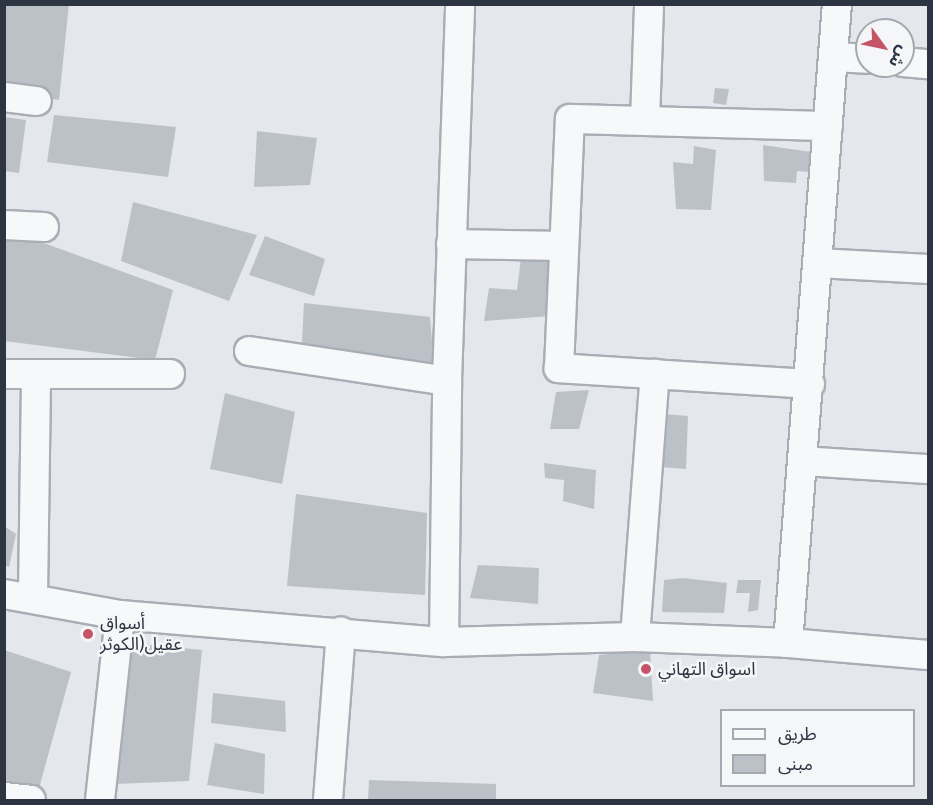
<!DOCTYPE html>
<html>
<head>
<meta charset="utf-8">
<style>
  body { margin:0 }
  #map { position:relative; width:933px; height:805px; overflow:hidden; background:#e4e7eb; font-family:"Fira Sans Condensed","Noto Sans Arabic",sans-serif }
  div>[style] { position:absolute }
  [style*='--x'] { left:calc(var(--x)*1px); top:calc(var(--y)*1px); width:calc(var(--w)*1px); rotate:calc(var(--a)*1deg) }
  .building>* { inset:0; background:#bcc1c8 }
  .roads { filter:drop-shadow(2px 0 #a9aeb5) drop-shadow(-2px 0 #a9aeb5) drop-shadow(0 2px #a9aeb5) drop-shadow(0 -2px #a9aeb5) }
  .minor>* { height:28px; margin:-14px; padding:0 14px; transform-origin:14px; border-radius:14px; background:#f7f8fa }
  .dots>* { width:16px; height:16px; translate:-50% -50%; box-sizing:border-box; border:3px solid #f4f6f8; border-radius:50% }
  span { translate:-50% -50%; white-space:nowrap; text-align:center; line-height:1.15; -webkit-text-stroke:5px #f4f6f8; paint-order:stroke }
  .poi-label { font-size:18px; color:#2d3543 }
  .left { translate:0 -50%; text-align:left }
  .frame { position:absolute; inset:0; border:6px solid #2d3543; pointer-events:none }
  .legend { position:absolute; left:720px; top:709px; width:195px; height:78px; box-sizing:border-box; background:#f4f6f8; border:2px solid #a4a9b0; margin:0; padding:8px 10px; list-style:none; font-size:18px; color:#2d3543 }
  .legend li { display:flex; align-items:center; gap:12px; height:30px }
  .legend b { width:30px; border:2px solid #a4a9b0 }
  .north { position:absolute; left:855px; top:18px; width:60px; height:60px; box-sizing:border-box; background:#f4f6f8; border:2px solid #a4a9b0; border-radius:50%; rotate:123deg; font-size:16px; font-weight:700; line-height:24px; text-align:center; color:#2d3543 }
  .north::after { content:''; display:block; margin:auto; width:21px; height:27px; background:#c65468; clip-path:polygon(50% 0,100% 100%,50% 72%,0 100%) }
</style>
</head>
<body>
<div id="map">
  <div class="building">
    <div style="clip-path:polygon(4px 4px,69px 4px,59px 100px,4px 93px)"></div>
    <div style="clip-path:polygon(715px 88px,729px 89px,726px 105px,713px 103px)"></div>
    <div style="clip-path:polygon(54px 115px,176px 127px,168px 177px,47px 162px)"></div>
    <div style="clip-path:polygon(4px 117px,26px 120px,19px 173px,4px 171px)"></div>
    <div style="clip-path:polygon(257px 131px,317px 138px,310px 185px,254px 187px)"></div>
    <div style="clip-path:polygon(763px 145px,811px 152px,810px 172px,797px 171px,796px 183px,764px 181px)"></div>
    <div style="clip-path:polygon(694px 146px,716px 150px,711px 210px,676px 209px,673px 162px,693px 164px)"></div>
    <div style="clip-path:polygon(133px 202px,257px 235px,229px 301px,121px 261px)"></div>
    <div style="clip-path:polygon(8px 230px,173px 290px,155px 360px,4px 341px,4px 246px)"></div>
    <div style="clip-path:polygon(265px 236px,325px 259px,314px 296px,249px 275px)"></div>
    <div style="clip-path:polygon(521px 258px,557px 259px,550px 316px,484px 321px,489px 288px,517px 290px)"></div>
    <div style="clip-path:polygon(304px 303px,430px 317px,434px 366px,302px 343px)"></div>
    <div style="clip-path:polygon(589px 390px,579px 429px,550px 429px,556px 392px)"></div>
    <div style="clip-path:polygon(225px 393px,295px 412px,282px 484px,210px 469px)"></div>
    <div style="clip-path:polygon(664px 414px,688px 416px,686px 469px,659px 467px)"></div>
    <div style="clip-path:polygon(544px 463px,596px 470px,594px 509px,563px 501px,564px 480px,545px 478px)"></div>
    <div style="clip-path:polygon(296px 494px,427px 513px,425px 595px,287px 586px)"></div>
    <div style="clip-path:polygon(4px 526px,16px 534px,9px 567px,4px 565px)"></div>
    <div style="clip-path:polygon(478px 565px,539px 568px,538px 604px,470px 598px)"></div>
    <div style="clip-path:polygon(683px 578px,727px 583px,724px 613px,662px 612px,664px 580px)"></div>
    <div style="clip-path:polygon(738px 580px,761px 580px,758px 610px,748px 612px,750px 593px,736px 593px)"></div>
    <div style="clip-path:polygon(130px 643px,202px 650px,189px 781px,115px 784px)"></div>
    <div style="clip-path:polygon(4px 650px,71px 672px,38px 792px,4px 785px)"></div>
    <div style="clip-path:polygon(650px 650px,653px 701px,593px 693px,599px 655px)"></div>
    <div style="clip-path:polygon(213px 693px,285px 701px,286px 732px,211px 723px)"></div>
    <div style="clip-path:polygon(215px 743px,265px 754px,264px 794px,207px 785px)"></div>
    <div style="clip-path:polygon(369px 780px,496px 784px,496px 800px,368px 800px)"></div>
  </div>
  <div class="roads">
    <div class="minor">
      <div style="--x:833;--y:57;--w:34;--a:3"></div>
      <div style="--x:903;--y:62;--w:25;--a:5"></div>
      <div style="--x:4;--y:97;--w:33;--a:7"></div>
      <div style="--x:645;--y:121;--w:117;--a:-88"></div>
      <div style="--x:4;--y:225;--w:40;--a:2.9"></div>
      <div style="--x:451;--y:244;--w:113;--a:1"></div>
      <div style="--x:818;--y:263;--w:110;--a:3.1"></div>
      <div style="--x:249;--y:351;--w:200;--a:8.6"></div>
      <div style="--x:4;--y:374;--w:166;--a:0"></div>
      <div style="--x:810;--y:384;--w:252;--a:-176.4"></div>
      <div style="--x:559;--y:368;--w:249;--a:-87.5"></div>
      <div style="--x:570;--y:119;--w:258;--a:1.6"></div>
      <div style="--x:803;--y:461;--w:125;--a:3.7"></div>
      <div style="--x:4;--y:594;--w:118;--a:10.3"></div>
      <div style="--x:120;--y:615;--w:325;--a:4.8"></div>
      <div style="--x:444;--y:642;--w:191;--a:-1.5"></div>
      <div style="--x:635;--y:637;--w:153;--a:2.2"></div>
      <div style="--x:788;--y:643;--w:141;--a:4.9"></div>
      <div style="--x:33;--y:596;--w:221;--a:-89.2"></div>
      <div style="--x:635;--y:637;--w:264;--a:-85.7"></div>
      <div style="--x:444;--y:642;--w:261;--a:-89.3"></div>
      <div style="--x:447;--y:381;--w:377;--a:-88"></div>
      <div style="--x:788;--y:643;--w:641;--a:-85.62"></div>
      <div style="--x:4;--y:797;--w:27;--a:6"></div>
      <div style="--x:100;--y:800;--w:186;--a:-83.8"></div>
      <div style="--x:328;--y:800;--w:169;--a:-85.6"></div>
    </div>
  </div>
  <div class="dots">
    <div style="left:88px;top:634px;background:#c65468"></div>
    <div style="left:646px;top:669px;background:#c65468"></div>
  </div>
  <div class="poi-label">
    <span class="left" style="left:100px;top:634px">أسواق<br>عقيل(الكوثر</span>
    <span class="left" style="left:658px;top:669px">اسواق التهاني</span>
  </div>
  <div class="frame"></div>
  <ul class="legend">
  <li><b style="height:8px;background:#f7f8fa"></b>طريق</li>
  <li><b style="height:16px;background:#bcc1c8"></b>مبنى</li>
  </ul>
  <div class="north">ش</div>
</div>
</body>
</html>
